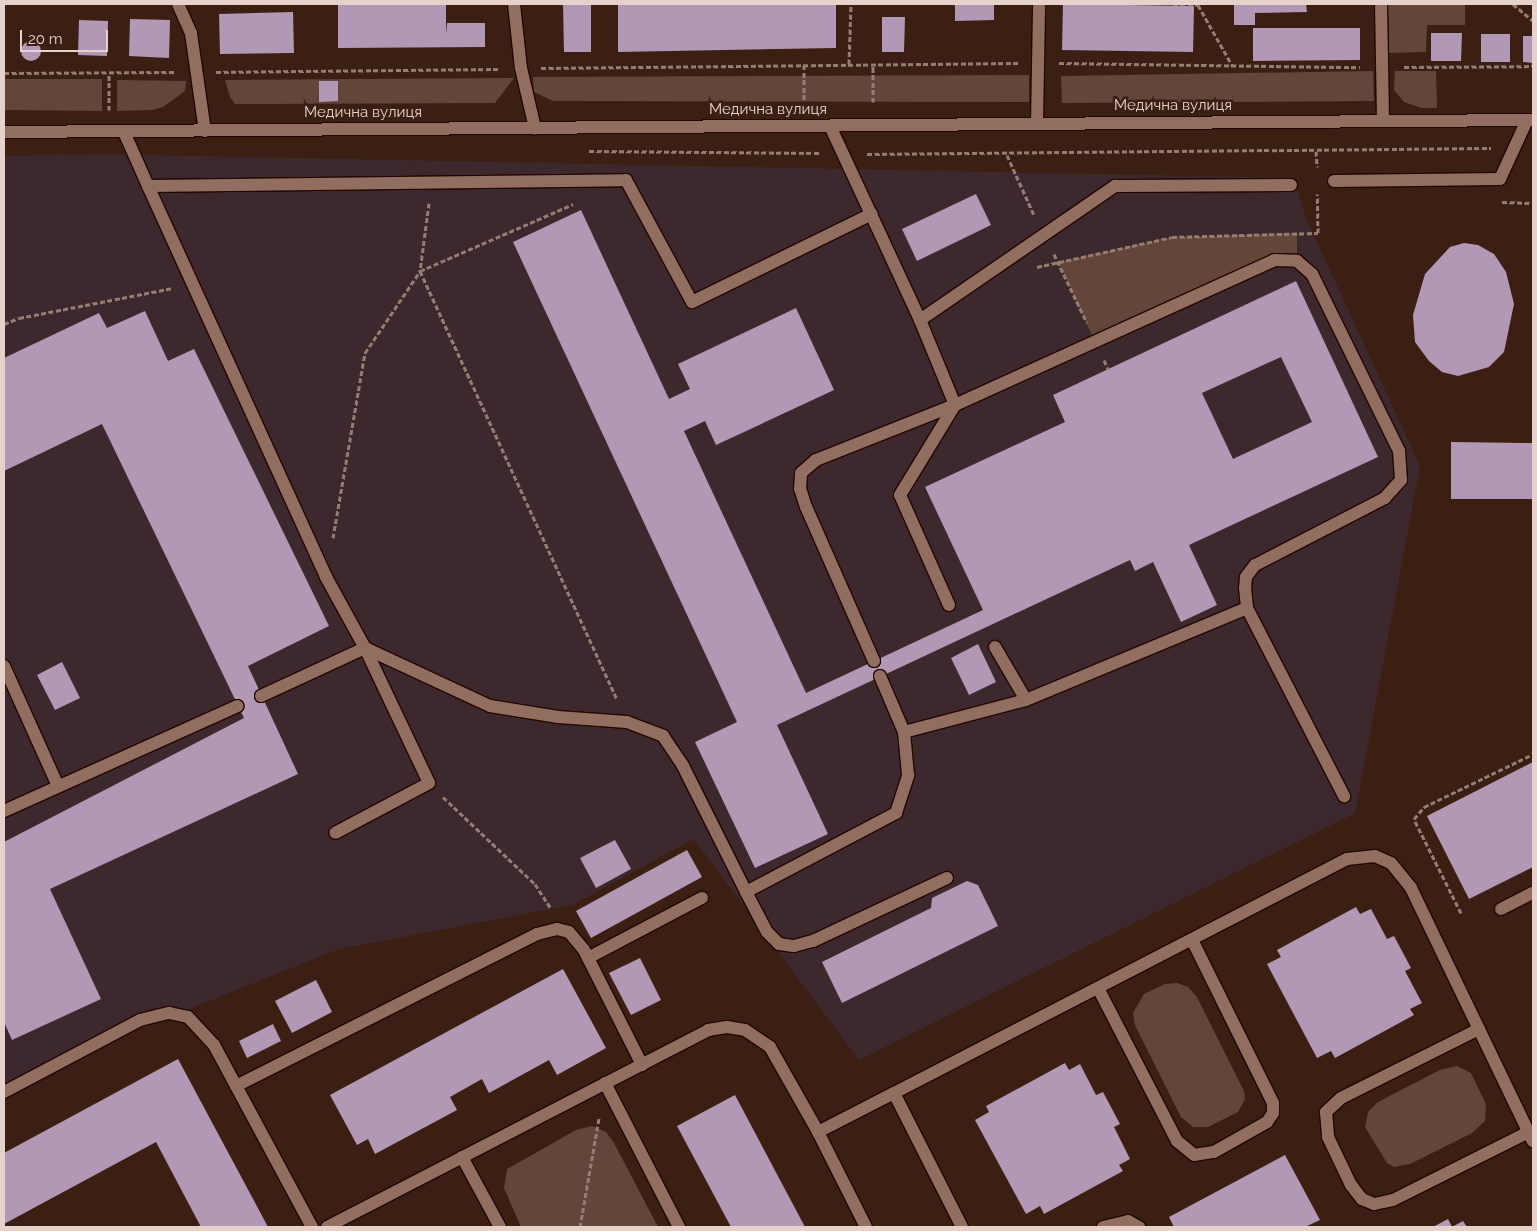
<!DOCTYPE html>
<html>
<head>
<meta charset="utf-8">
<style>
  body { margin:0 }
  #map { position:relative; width:1537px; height:1231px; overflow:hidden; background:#3c1f13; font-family:Raleway,sans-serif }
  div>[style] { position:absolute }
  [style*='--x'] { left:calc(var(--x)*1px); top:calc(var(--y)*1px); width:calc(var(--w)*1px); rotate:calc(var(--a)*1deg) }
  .medical>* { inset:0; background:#3d292d }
  .green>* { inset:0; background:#63463a }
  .building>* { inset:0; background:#b298b4 }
  .round { border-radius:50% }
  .path>* { height:3px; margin-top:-1.5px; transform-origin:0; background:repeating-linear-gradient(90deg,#957d73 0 5px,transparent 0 7.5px) }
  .roads { filter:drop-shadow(1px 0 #220701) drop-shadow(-1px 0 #220701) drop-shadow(0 1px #220701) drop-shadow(0 -1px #220701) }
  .service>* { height:12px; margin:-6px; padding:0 6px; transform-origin:6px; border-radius:6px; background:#916e60 }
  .tertiary>* { height:12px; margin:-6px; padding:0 6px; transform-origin:6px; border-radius:6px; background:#916e60 }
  span { translate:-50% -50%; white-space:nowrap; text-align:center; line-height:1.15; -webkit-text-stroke:5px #3c1f13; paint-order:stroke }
  .street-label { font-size:15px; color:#e6d2ca }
  .frame { position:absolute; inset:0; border:5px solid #e6d2ca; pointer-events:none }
  .scale { position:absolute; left:20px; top:30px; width:88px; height:22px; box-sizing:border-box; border:2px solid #e6d2ca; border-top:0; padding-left:6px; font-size:15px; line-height:18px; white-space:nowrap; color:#e6d2ca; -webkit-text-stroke:4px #3c1f13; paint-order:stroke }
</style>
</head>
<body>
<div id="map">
  <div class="medical">
    <div style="clip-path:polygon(96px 154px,1294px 178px,1306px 218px,1420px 466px,1355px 813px,859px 1060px,694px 839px,572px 905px,339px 949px,4px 1083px,4px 156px)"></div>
  </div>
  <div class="green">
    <div style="clip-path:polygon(1387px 4px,1465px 4px,1465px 25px,1427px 25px,1426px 52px,1388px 53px)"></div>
    <div style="clip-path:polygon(1373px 71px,1374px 101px,1062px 103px,1061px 76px)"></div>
    <div style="clip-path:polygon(1395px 71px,1436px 71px,1437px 108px,1421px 108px,1404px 102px,1394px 90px)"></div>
    <div style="clip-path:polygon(1029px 75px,1029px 102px,553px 101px,534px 92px,533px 77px)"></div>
    <div style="clip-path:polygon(514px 78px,495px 103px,235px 104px,230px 97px,225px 80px)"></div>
    <div style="clip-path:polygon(4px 79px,102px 79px,102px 111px,4px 110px)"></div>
    <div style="clip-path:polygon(117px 80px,186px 81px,185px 91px,163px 107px,153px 110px,117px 111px)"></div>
    <div style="clip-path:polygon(1297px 233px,1297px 261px,1286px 259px,1095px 342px,1058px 262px,1172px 237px)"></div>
    <div style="clip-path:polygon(1177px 983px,1188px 987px,1197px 997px,1244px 1091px,1245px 1099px,1238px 1112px,1208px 1127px,1193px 1127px,1181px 1117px,1135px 1025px,1133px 1013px,1144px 994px,1165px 984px)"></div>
    <div style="clip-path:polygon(1457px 1066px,1471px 1073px,1486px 1104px,1485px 1121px,1472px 1133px,1410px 1164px,1394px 1167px,1387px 1163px,1365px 1127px,1368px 1112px,1378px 1102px,1440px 1070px)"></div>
    <div style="clip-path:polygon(592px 1126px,606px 1132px,614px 1143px,658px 1227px,521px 1227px,504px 1188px,507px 1169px,576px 1130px)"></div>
  </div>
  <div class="building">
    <div style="clip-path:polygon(338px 4px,446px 4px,446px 34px,447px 23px,485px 23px,485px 47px,338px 48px)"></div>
    <div style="clip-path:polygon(563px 4px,591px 4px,591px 52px,564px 52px)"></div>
    <div style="clip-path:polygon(618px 4px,836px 4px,836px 48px,618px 52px)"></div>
    <div style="clip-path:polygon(955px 4px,994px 4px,994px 20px,955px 21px)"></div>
    <div style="clip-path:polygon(1063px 4px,1194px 6px,1193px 52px,1062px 50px)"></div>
    <div style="clip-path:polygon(1234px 4px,1306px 4px,1307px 12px,1255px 13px,1255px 25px,1234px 25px)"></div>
    <div style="clip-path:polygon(293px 12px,294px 53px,220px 54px,219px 14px)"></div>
    <div style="clip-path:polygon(882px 17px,905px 17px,904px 52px,882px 52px)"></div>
    <div style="clip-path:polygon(130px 19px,170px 20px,169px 58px,129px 56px)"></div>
    <div style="clip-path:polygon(79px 20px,108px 21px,107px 56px,78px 55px)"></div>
    <div style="clip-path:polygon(1253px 28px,1360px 28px,1360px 60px,1253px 61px)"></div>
    <div style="clip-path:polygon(1431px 33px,1462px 33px,1461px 61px,1431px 61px)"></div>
    <div style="clip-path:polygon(1481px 34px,1510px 34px,1510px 62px,1481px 62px)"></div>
    <div style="clip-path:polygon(1523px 36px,1533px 36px,1533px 63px,1523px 62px)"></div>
    <div class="round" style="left:21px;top:41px;width:20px;height:20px"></div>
    <div style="clip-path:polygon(319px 81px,338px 81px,338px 101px,319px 102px)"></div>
    <div style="clip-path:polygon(976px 194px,991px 225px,917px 261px,902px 229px)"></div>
    <div style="clip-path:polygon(evenodd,581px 210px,669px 399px,690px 389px,678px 364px,796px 308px,834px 390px,716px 445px,705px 421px,684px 431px,806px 693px,983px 610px,925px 487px,1065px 422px,1053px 395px,1296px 281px,1378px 457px,1189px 545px,1217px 605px,1181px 622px,1153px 562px,1135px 571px,1130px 560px,777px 725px,828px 834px,755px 868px,695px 742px,737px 722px,513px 242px,581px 210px,1281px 357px,1312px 422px,1233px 459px,1202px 393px,1281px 357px)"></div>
    <div style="clip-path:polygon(1464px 243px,1478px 245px,1494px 254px,1506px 272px,1514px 304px,1504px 352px,1489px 367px,1458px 376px,1442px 372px,1429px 361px,1415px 342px,1413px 315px,1425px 274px,1450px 247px)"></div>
    <div style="clip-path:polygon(145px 311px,168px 361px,194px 349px,329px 626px,248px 666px,298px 774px,50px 889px,101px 999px,12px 1040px,4px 1022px,4px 842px,244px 718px,102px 424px,4px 471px,4px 358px,99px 313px,107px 328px)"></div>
    <div style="clip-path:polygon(1451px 442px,1533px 443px,1533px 499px,1451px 499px)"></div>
    <div style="clip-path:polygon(978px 644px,996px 682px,969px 695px,951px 658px)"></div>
    <div style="clip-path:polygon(62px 662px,80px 698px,55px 710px,37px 675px)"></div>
    <div style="clip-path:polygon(1533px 762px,1533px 867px,1469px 899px,1427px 816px)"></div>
    <div style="clip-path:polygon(615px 840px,631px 869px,596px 888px,580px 858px)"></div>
    <div style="clip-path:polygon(687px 850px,702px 877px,591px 938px,576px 911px)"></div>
    <div style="clip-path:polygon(967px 881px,978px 885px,998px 926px,842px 1003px,822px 962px,931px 908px,932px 898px)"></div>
    <div style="clip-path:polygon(1356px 907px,1360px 914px,1371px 909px,1387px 939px,1394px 936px,1411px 968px,1405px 971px,1422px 1003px,1410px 1009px,1414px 1015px,1335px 1058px,1331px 1051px,1317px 1058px,1267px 964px,1281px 957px,1277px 950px)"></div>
    <div style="clip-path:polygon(640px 958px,661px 1000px,631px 1015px,609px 973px)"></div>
    <div style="clip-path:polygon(563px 969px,606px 1048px,557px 1075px,549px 1060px,489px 1093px,482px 1079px,450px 1097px,457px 1110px,375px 1154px,368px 1139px,357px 1145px,330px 1095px)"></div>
    <div style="clip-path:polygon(316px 980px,332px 1012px,292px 1033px,275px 1001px)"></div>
    <div style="clip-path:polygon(273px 1024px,281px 1041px,247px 1058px,239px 1041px)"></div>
    <div style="clip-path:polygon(178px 1059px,268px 1227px,201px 1227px,156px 1142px,4px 1224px,4px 1153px)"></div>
    <div style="clip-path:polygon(1065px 1063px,1069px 1070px,1080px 1064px,1096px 1095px,1103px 1092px,1120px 1124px,1114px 1127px,1130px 1159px,1119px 1165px,1123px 1171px,1044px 1214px,1040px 1206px,1026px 1214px,975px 1120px,989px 1112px,986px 1106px)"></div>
    <div style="clip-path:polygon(735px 1095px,805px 1227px,731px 1227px,677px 1126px)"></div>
    <div style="clip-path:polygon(1285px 1155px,1320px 1220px,1305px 1227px,1174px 1227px,1169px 1217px)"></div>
    <div style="clip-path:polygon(1448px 1219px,1452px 1227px,1463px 1221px,1467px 1227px,1433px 1227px)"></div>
  </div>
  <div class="path">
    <div style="--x:1173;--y:4;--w:25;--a:2"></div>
    <div style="--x:1198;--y:5;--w:69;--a:60.5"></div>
    <div style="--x:1513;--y:4;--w:26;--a:40"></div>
    <div style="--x:1059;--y:63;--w:301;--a:0.8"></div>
    <div style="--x:849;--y:64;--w:60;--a:-88.1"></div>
    <div style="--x:804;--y:65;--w:37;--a:90"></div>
    <div style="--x:1404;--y:67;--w:129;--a:-0.4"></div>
    <div style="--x:541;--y:68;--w:477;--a:-0.6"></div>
    <div style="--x:216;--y:72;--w:284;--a:-0.6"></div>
    <div style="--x:4;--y:73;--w:171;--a:-0.3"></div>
    <div style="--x:873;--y:102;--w:38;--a:-90"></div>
    <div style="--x:109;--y:110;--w:37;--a:-90"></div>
    <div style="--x:589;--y:151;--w:232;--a:0.5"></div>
    <div style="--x:1316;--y:151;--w:16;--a:86"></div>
    <div style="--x:867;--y:154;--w:624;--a:-0.55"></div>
    <div style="--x:1007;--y:155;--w:66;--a:65.8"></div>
    <div style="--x:1502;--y:202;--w:31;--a:2"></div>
    <div style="--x:429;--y:203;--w:69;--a:97.5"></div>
    <div style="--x:420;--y:271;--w:472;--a:65.3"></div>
    <div style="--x:1054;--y:254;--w:76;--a:64.4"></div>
    <div style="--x:1037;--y:267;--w:138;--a:-12.5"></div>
    <div style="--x:1172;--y:237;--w:146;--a:-1.6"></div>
    <div style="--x:1318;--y:233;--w:39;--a:-91"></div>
    <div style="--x:4;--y:324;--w:16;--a:-22"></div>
    <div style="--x:19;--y:318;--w:157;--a:-11"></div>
    <div style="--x:1104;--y:360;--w:10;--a:66"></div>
    <div style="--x:333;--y:538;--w:188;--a:-80.2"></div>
    <div style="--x:365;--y:353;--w:99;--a:-56.1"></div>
    <div style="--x:420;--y:271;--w:167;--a:-23.6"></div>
    <div style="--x:443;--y:797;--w:127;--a:43.4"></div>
    <div style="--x:535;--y:884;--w:30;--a:57"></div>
    <div style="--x:1461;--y:913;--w:105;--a:-116.6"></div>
    <div style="--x:1414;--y:819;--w:16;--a:-50"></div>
    <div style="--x:1424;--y:807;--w:121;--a:-25.9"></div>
    <div style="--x:580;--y:1227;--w:111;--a:-80.1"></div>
  </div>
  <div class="roads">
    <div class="service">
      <div style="--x:178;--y:4;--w:32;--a:66"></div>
      <div style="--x:191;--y:33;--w:99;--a:81.9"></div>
      <div style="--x:514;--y:4;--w:64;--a:83.8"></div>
      <div style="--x:521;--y:68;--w:62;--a:76.9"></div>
      <div style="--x:1381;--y:4;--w:117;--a:89"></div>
      <div style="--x:1037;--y:124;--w:120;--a:-89"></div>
      <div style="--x:830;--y:126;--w:214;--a:65.1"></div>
      <div style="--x:920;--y:320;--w:92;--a:67.6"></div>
      <div style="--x:955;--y:405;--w:350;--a:-24.4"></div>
      <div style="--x:1274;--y:260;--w:23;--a:2"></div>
      <div style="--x:1297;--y:261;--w:20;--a:41"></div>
      <div style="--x:1312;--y:274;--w:197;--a:63.8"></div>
      <div style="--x:1399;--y:451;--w:29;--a:86"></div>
      <div style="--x:1401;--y:480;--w:24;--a:132"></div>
      <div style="--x:1385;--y:498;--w:146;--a:152.7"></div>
      <div style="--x:1255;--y:565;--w:15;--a:127"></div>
      <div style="--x:1246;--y:577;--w:11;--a:95"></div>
      <div style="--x:1245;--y:588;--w:20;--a:84"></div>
      <div style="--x:1247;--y:608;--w:212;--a:62.7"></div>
      <div style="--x:124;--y:132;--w:59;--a:66"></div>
      <div style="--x:148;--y:186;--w:478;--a:-0.7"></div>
      <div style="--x:626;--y:180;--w:139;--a:61.6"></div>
      <div style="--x:692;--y:302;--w:200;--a:-26.1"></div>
      <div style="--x:1334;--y:181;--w:166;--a:-0.7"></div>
      <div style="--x:1500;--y:179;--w:65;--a:-65.4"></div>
      <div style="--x:148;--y:186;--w:430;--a:65.5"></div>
      <div style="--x:326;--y:577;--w:81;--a:61.2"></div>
      <div style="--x:365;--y:648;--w:138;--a:24.9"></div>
      <div style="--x:490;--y:706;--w:69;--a:9.2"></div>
      <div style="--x:558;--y:717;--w:69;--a:4.1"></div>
      <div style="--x:627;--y:722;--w:39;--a:21"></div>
      <div style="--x:663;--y:736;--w:36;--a:56"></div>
      <div style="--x:683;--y:766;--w:141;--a:63.4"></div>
      <div style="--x:746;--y:892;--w:170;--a:-27.8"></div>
      <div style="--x:896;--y:813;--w:40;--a:-72"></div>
      <div style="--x:908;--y:775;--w:43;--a:-95.3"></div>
      <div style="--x:920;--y:320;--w:237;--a:-34.5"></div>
      <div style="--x:1115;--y:186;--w:176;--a:-0.3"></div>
      <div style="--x:949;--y:605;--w:120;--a:-114"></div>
      <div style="--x:900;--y:495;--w:105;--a:-58.6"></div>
      <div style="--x:995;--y:647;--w:61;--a:59.7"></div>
      <div style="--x:874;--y:661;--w:168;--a:-113.8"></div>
      <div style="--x:806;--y:507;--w:19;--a:-108"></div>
      <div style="--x:800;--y:489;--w:16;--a:-86"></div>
      <div style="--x:801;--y:473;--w:20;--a:-41"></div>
      <div style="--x:816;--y:460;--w:149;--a:-21.6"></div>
      <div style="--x:4;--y:666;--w:132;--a:65.8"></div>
      <div style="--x:880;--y:676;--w:61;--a:66.8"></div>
      <div style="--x:904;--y:732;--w:126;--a:-14.7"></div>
      <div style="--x:1026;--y:700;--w:239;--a:-22.6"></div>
      <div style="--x:261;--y:696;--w:115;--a:-24.8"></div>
      <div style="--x:365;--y:648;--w:149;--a:64.6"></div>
      <div style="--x:429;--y:783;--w:106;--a:152"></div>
      <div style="--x:4;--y:811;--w:256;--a:-24.2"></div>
      <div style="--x:746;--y:892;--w:45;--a:62.3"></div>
      <div style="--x:767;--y:932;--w:17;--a:45"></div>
      <div style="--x:779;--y:944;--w:15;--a:8"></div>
      <div style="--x:794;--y:946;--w:20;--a:-15"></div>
      <div style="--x:813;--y:941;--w:148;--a:-25.2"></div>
      <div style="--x:1501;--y:909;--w:36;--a:-27"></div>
      <div style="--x:588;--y:958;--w:129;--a:-27.8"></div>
      <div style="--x:1098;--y:988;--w:172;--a:62.7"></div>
      <div style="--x:1177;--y:1141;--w:22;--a:39"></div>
      <div style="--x:1194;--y:1155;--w:20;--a:-9"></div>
      <div style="--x:1214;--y:1152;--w:61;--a:-29.5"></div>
      <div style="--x:1267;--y:1122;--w:11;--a:-56"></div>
      <div style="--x:1273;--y:1113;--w:10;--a:-90"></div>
      <div style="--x:1273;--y:1103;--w:182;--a:-116.4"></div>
      <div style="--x:1479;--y:1029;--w:154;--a:153.4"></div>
      <div style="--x:1341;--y:1098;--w:21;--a:137"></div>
      <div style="--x:1326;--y:1112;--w:25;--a:85"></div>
      <div style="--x:1328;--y:1137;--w:53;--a:64.4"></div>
      <div style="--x:1351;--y:1185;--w:18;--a:52"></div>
      <div style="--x:1362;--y:1199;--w:13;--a:23"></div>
      <div style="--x:1374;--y:1204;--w:19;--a:-12"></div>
      <div style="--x:1393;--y:1200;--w:152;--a:-26.6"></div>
      <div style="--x:605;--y:1083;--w:162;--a:62.8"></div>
      <div style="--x:236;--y:1086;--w:337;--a:-26.8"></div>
      <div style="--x:537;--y:934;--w:21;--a:-14"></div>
      <div style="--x:557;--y:929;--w:12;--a:14"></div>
      <div style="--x:569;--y:932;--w:23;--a:50"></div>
      <div style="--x:584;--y:950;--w:129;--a:63.2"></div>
      <div style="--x:4;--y:1092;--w:154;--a:-27.9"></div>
      <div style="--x:140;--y:1020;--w:30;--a:-14"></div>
      <div style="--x:169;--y:1013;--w:19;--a:12"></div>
      <div style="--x:188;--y:1017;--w:38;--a:47"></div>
      <div style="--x:214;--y:1045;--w:207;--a:61.7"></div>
      <div style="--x:894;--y:1093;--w:510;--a:-27.32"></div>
      <div style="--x:1347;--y:859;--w:28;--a:-6"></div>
      <div style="--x:1375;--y:856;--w:17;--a:24"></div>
      <div style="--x:1391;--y:863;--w:32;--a:51"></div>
      <div style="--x:1411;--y:888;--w:281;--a:64.3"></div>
      <div style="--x:818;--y:1132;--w:106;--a:63.2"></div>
      <div style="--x:462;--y:1157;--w:80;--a:61.5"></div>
      <div style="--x:327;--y:1227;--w:429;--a:-27.3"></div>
      <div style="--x:708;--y:1030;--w:19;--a:-9"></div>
      <div style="--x:727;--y:1027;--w:18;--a:9"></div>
      <div style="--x:745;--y:1030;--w:30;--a:34"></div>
      <div style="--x:770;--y:1047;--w:98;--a:60.5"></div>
      <div style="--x:818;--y:1132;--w:85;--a:-27.2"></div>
      <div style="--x:894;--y:1093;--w:150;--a:63.1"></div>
      <div style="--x:1103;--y:1227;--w:26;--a:-13"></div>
      <div style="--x:1128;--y:1221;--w:13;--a:29"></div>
    </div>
    <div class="tertiary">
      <div style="--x:4;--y:132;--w:1529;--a:-0.45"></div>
    </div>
  </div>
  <div class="street-label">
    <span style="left:1173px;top:106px">Медична вулиця</span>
    <span style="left:768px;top:110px">Медична вулиця</span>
    <span style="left:363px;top:113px">Медична вулиця</span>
  </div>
  <div class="frame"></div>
  <div class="scale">20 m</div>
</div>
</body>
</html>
